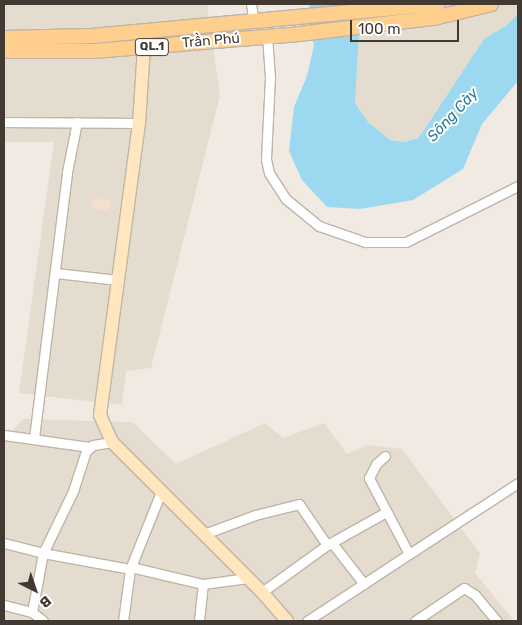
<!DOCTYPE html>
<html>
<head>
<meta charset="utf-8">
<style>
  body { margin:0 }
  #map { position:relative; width:522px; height:625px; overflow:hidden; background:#f1eae2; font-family:Rubik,sans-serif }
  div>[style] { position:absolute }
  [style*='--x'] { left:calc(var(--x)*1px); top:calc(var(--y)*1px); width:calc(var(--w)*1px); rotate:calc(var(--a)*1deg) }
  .residential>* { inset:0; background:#e5dcd0 }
  .commercial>* { inset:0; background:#f5decb }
  .water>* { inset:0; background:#9cd9f0 }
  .roads { filter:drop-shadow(1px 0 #bfb4a7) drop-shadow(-1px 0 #bfb4a7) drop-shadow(0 1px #bfb4a7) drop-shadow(0 -1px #bfb4a7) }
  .street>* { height:9px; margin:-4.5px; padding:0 4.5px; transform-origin:4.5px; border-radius:4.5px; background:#fff }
  .secondary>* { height:12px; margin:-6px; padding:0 6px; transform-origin:6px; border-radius:6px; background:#ffe6be }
  .primary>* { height:14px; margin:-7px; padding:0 7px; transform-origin:7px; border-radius:7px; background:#ffcf8d }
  span { translate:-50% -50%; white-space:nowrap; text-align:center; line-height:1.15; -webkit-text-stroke:4px #fff; paint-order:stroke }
  .shield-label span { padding:1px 4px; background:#fff; border:1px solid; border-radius:4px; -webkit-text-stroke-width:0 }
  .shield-label { font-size:12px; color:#423a32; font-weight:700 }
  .street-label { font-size:14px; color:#423a32 }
  .water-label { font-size:15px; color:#297d9e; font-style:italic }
  .frame { position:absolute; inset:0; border:5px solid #423a32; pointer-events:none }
  .north { position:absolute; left:10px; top:565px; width:50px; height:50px; -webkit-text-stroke:4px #fff; paint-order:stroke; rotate:139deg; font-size:14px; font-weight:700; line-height:20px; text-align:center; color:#423a32 }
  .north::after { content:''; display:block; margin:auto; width:18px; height:22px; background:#423a32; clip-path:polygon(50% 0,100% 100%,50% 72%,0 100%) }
  .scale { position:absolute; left:350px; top:20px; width:109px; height:22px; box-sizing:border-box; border:2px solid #423a32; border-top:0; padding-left:6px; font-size:15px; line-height:18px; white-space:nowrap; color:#423a32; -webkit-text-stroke:4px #fff; paint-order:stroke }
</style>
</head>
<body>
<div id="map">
  <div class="residential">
    <div style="clip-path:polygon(4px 4px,207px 4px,220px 96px,151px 368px,126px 371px,122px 405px,19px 393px,54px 142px,4px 142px)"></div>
    <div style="clip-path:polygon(369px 4px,518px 4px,518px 13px,507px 25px,484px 39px,424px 130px,418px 138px,404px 142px,390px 140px,368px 122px,355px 103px,359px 34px)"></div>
    <div style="clip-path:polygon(23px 419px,132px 422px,176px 464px,265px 423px,283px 438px,324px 423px,347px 454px,367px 445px,402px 449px,480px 553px,475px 573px,514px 621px,4px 621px,4px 440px)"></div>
  </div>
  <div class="commercial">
    <div style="clip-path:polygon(93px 198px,111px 201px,109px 211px,92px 208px)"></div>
  </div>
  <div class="water">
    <div style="clip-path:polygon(309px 4px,369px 4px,359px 34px,355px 103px,368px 122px,390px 140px,404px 142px,418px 138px,424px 130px,484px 39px,507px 25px,518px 13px,518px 81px,482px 124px,463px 169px,413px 200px,360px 209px,327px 207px,302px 180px,289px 151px,294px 107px,307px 76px,314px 45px,310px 34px)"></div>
  </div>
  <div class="roads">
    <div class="street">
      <div style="--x:251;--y:4;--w:18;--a:81"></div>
      <div style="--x:267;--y:36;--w:41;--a:85.8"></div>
      <div style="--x:270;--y:77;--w:82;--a:92.8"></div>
      <div style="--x:266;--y:159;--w:14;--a:78"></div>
      <div style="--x:269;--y:173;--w:31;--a:57"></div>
      <div style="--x:286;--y:199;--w:43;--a:39.3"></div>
      <div style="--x:319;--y:226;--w:49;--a:19.2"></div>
      <div style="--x:365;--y:242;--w:41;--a:0"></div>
      <div style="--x:406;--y:242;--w:125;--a:-26.6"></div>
      <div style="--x:4;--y:122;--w:135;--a:0.4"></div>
      <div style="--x:56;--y:273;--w:62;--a:6.4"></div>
      <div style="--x:4;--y:435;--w:86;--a:8"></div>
      <div style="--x:34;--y:438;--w:268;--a:-82.9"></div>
      <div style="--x:67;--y:172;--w:51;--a:-78.7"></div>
      <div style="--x:112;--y:442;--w:19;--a:171"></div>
      <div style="--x:93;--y:445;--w:9;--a:139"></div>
      <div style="--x:86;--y:451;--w:40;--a:108"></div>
      <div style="--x:74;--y:489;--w:71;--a:115.8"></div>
      <div style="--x:43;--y:553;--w:88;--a:10.4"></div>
      <div style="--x:204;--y:534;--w:54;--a:-20.4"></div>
      <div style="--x:255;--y:515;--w:45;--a:-14"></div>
      <div style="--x:299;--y:504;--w:50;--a:55.7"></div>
      <div style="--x:4;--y:543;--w:40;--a:14.4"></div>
      <div style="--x:43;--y:553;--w:60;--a:100.6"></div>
      <div style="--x:332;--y:543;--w:52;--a:52"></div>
      <div style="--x:409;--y:554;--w:130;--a:-33.1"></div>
      <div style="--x:131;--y:567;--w:74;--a:13.3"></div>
      <div style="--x:203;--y:584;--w:45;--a:-7.6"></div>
      <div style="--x:262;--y:592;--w:80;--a:-35.9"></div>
      <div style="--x:327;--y:545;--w:68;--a:-29.2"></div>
      <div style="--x:4;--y:605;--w:29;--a:14"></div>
      <div style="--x:32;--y:612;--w:14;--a:39"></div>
      <div style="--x:123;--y:621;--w:52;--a:-82.3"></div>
      <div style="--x:130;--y:569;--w:83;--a:-68.1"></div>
      <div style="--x:199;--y:621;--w:37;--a:-84"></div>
      <div style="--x:307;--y:621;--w:122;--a:-33.3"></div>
      <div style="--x:409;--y:554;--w:86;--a:-117.8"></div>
      <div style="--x:369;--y:478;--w:16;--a:-63"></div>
      <div style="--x:376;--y:464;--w:12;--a:-42"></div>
      <div style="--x:415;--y:621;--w:59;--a:-34"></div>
      <div style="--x:464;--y:588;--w:13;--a:32"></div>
      <div style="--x:475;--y:595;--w:34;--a:50"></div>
    </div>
    <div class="secondary">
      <div style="--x:145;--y:31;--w:92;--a:93.7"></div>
      <div style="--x:139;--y:123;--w:295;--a:97.6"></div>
      <div style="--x:100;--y:415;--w:30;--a:66"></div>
      <div style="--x:112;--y:442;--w:212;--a:45"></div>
      <div style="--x:262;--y:592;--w:38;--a:49"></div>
    </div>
    <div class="primary">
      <div style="--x:4;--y:38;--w:88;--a:-1.3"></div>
      <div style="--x:92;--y:36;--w:347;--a:-5.3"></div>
      <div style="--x:4;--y:51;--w:90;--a:0"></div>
      <div style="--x:94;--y:51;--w:206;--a:-4.7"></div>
      <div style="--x:299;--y:34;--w:136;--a:-6.8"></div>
      <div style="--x:434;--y:18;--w:59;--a:-13.8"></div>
    </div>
  </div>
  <div class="shield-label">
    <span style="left:152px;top:47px">QL.1</span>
  </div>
  <div class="street-label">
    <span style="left:211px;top:41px;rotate:-5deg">Trần Phú</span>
  </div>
  <div class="water-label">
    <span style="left:453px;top:115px;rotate:-47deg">Sông Cày</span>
  </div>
  <div class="frame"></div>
  <div class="north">B</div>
  <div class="scale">100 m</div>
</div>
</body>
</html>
